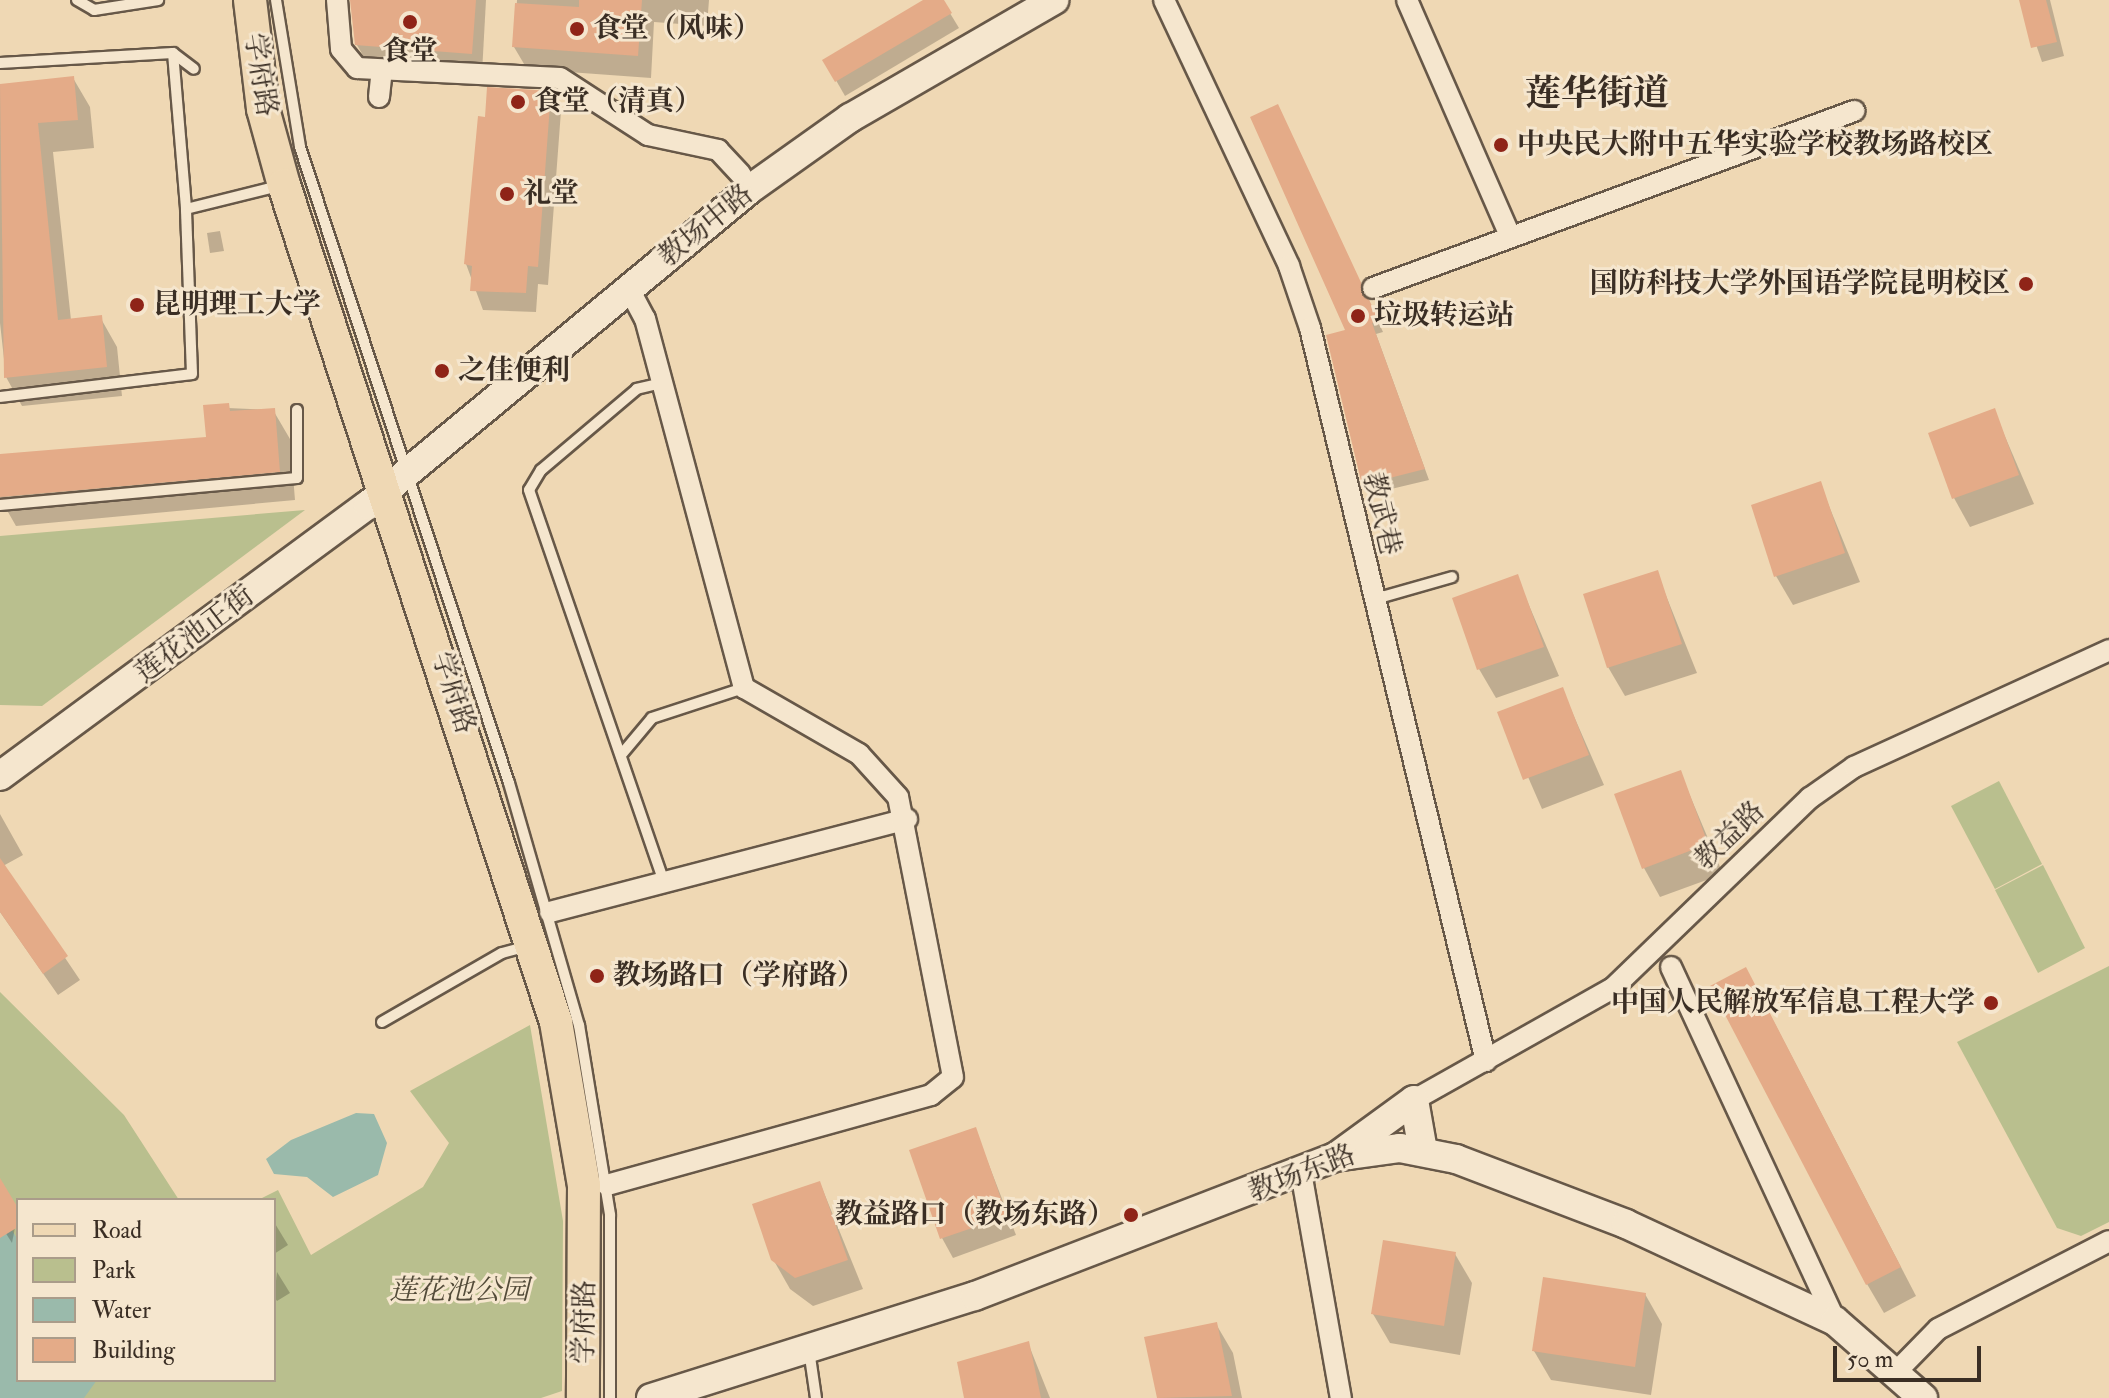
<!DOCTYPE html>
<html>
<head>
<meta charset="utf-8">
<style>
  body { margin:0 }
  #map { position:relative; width:2109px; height:1398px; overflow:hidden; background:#efd8b4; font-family:"IM FELL Double Pica","Noto Serif SC",serif }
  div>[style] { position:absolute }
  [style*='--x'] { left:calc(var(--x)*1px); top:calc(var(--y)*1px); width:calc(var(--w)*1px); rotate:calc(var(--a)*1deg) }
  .green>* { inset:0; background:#b9bf8e }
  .water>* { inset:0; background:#9abaab }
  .shadow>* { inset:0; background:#0003 }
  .building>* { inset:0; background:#e4ab88 }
  .roads { filter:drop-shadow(2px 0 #675848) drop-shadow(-2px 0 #675848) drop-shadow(0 2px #675848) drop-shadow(0 -2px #675848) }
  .lane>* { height:10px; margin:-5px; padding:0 5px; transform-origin:5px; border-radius:5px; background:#f5e6ce }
  .street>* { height:20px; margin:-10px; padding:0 10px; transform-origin:10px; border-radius:10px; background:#f5e6ce }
  .secondary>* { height:28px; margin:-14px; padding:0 14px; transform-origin:14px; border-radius:14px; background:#f5e6ce }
  .primary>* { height:32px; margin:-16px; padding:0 16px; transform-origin:16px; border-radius:16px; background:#efd8b4 }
  .dots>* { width:22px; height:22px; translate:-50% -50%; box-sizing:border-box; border:4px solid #f5e6ce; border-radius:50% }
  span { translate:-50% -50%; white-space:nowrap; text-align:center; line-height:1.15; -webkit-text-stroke:6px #f5e6ce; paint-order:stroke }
  .poi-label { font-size:28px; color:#3a2e24; font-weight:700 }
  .left { translate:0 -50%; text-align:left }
  .right { translate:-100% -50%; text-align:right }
  .street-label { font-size:28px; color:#3a2e24 }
  .park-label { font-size:28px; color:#534b39; font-style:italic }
  .district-label { font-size:36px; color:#3a2e24; font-weight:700 }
  .legend { position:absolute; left:16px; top:1198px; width:260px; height:184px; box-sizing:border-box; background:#f5e6ce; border:2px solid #aa9c8a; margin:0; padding:10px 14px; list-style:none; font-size:24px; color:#3a2e24 }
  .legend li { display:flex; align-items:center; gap:16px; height:40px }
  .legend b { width:40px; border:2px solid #aa9c8a }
  .scale { position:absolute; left:1833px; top:1346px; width:148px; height:36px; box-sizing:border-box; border:4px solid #3a2e24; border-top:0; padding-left:10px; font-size:24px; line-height:28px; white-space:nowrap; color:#3a2e24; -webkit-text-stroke:6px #f5e6ce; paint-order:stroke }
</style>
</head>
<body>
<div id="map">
  <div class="green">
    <div style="clip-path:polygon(305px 510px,42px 706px,0 705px,0 536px)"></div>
    <div style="clip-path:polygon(1999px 781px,2042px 864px,1995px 889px,1951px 806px)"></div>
    <div style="clip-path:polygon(2043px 865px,2085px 948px,2038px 973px,1995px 890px)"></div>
    <div style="clip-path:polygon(2109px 966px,2109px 1222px,2081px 1236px,2057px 1228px,1957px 1042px)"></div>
    <div style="clip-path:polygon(0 992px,124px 1115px,179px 1200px,18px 1200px,18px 1380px,274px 1380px,274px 1200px,258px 1200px,278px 1190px,311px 1255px,423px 1187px,449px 1143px,410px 1091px,530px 1025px,563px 1221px,562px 1391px,541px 1398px,0 1398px)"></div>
  </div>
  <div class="water">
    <div style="clip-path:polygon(356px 1113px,374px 1114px,387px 1143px,378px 1175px,333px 1197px,307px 1177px,274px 1174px,266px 1159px,291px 1140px)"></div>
    <div style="clip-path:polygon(0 1211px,18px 1240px,18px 1380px,97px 1380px,84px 1398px,0 1398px)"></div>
  </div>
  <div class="shadow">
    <div style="clip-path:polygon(354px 0,486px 0,482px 73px,368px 64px,357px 45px)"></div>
    <div style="clip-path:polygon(517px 0,709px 0,707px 26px,654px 22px,651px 78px,527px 69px,514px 47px)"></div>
    <div style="clip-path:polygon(927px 0,942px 0,959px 28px,845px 96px,825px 61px)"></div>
    <div style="clip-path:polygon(2021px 0,2050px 0,2064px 56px,2042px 62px)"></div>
    <div style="clip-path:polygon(73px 78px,90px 107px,94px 148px,53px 152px,71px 320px,100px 317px,117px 347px,122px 396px,22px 406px,6px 377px,0 323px,0 86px)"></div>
    <div style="clip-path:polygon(550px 93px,561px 111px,548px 285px,538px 284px,536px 312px,483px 310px,466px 264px,487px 119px)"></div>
    <div style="clip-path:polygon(1283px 117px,1383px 332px,1376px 334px,1429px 480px,1370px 494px,1364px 484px,1348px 332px)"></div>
    <div style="clip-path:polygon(220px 231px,224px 251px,210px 253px,207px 233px)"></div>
    <div style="clip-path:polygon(205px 407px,273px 410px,290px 439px,295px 500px,16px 526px,0 498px,0 456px,208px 439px)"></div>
    <div style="clip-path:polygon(1994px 411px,2034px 504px,1970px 527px,1954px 498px)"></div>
    <div style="clip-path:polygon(1820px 484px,1860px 582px,1793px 605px,1776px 576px)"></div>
    <div style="clip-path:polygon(1657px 573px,1697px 673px,1625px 696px,1608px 667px)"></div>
    <div style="clip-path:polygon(1517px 577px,1559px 676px,1496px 698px,1479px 669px)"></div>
    <div style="clip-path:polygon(1562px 689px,1604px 785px,1542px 809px,1500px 713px)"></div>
    <div style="clip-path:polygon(1680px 772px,1723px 874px,1660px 897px,1644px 868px)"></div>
    <div style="clip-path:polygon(0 814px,23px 855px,3px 866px,80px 980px,58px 995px,0 912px)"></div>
    <div style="clip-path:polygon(1762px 999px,1916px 1296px,1884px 1313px,1867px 1284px)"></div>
    <div style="clip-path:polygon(975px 1129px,1016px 1235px,953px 1258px,942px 1238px)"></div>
    <div style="clip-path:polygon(820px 1183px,863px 1289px,813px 1306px,790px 1289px,773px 1259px)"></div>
    <div style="clip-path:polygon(0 1190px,18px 1212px,12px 1243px,0 1224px)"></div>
    <div style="clip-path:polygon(274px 1222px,288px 1245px,274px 1254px)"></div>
    <div style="clip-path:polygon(1455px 1254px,1472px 1283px,1460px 1355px,1390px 1343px,1373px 1314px)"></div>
    <div style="clip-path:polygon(277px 1272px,290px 1293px,277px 1301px,274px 1297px)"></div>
    <div style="clip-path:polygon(1645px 1294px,1662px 1324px,1651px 1395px,1551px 1380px,1534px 1351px)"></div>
    <div style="clip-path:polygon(1216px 1324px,1233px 1353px,1242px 1398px,1159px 1398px,1147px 1339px)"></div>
    <div style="clip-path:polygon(1028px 1343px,1050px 1398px,966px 1398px)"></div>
  </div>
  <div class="building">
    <div style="clip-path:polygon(350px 0,476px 0,472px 54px,355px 45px)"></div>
    <div style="clip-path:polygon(579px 0,642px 0,638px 56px,512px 47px,515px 3px,579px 7px)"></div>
    <div style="clip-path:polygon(923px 0,944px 0,952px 13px,835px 82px,822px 60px)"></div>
    <div style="clip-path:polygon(2019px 0,2046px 0,2057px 42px,2031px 48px)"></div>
    <div style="clip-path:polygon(74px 76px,78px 120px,38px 123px,58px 320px,102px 315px,107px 367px,4px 378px,0 84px)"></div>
    <div style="clip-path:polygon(487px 87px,551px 91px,538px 267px,528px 266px,526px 293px,470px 291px,472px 266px,464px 264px,478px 116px,485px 117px)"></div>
    <div style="clip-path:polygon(1278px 104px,1379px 321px,1372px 323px,1425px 469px,1362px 485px,1326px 335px,1345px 330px,1250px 117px)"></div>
    <div style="clip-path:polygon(229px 403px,230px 411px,275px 408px,280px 472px,0 497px,0 454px,206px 437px,203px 405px)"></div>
    <div style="clip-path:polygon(1995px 408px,2019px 475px,1952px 499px,1928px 433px)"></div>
    <div style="clip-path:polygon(1821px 481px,1845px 553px,1774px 577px,1751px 505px)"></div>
    <div style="clip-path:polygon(1658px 570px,1682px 644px,1607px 668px,1583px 594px)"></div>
    <div style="clip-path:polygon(1518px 574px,1544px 647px,1477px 670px,1452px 598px)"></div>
    <div style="clip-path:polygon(1563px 687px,1589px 755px,1523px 780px,1497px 712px)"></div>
    <div style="clip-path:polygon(1681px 770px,1708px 844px,1642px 869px,1614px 794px)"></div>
    <div style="clip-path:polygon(0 858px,68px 956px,43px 974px,0 912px)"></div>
    <div style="clip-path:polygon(1746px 967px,1901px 1267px,1866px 1285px,1710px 986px)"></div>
    <div style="clip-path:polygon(976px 1127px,1007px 1216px,940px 1239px,909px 1150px)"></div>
    <div style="clip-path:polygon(0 1178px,18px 1208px,18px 1227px,0 1238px)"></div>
    <div style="clip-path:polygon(820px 1181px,848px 1260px,795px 1278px,771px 1260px,752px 1204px)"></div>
    <div style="clip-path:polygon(1383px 1240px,1456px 1252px,1444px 1326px,1371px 1314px)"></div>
    <div style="clip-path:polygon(1543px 1277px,1646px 1293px,1635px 1367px,1532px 1351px)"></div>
    <div style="clip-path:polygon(1217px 1322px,1232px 1396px,1157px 1398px,1144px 1337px)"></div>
    <div style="clip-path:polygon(1029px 1341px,1041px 1398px,964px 1398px,957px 1362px)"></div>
  </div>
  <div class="roads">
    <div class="lane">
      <div style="--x:77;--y:0;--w:20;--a:30"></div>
      <div style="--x:94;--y:10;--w:65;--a:-8.9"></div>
      <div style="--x:276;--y:0;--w:149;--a:80.7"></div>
      <div style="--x:300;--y:147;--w:669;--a:71.81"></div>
      <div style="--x:509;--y:783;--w:252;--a:73.9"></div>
      <div style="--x:579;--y:1025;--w:193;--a:80.7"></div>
      <div style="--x:610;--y:1215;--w:183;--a:90"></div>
      <div style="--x:173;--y:53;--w:26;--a:37"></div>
      <div style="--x:0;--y:63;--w:173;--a:-3.3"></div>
      <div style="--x:173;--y:53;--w:157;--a:85.2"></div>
      <div style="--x:662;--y:383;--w:26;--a:167"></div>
      <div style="--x:637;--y:389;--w:126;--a:139.8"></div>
      <div style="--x:541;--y:470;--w:23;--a:121"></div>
      <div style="--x:529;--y:490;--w:416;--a:71"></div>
      <div style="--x:0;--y:397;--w:193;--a:-6.8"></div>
      <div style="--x:192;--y:374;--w:165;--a:-92.1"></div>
      <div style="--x:186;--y:209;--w:96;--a:-13.9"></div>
      <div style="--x:0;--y:505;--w:298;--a:-5.2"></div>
      <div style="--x:297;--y:478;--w:68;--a:-90"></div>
      <div style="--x:1375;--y:599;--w:80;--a:-15.9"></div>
      <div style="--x:621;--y:755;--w:48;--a:-50"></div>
      <div style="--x:652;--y:718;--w:97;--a:-18.1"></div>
      <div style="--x:382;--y:1022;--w:138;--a:-29.9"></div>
      <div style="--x:502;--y:953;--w:28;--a:-15"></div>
      <div style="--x:809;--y:1350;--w:49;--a:81.7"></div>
    </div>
    <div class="street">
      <div style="--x:337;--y:0;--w:49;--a:85.3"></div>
      <div style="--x:341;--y:49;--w:25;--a:50"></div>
      <div style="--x:357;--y:68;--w:203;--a:2.8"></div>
      <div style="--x:560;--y:78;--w:105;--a:32.9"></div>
      <div style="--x:648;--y:135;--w:72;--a:12.1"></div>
      <div style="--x:718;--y:150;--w:33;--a:47"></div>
      <div style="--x:1164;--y:0;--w:294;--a:64.8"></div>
      <div style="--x:1289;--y:266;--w:65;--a:71.3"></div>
      <div style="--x:1310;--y:328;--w:754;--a:76.5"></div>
      <div style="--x:1407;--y:0;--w:255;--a:66.4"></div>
      <div style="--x:379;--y:97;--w:27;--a:-84"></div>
      <div style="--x:1373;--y:288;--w:513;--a:-20.2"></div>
      <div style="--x:550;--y:912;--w:369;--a:-14.6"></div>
      <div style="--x:1671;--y:967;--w:390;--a:65.1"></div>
      <div style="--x:1414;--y:1100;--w:228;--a:-29.4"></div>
      <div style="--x:1613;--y:988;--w:274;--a:-44"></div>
      <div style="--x:1810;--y:798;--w:54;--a:-35.2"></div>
      <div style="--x:1854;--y:767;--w:281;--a:-24.6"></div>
      <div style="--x:1301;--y:1172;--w:230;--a:80"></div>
      <div style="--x:607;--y:1185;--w:336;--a:-15.5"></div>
      <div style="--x:931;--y:1095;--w:28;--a:-39"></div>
      <div style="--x:953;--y:1077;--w:285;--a:-101.1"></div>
      <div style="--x:898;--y:797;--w:58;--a:-132.2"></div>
      <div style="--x:859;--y:754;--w:133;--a:-150.1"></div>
      <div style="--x:744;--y:688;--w:382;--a:-105"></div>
      <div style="--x:645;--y:319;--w:34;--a:-118"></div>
      <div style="--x:1898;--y:1370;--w:57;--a:-45.7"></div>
      <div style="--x:1938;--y:1329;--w:192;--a:-27.2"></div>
    </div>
    <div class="secondary">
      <div style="--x:0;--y:776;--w:457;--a:-36.4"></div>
      <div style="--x:368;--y:505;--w:496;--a:-39.6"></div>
      <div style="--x:750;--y:189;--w:123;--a:-35.4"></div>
      <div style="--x:850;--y:118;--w:236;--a:-30"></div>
      <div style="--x:1337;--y:1156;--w:95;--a:-36"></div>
      <div style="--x:1414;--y:1100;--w:52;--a:80"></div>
      <div style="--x:651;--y:1398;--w:340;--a:-17.5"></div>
      <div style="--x:975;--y:1296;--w:386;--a:-21.1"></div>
      <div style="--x:1335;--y:1157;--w:66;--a:-7.9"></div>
      <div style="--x:1400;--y:1148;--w:57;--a:11.1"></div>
      <div style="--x:1456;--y:1159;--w:182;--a:20.9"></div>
      <div style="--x:1626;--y:1224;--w:230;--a:24.9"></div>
      <div style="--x:1835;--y:1321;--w:117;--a:41.2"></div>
    </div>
    <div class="primary">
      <div style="--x:250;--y:0;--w:110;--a:83.2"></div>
      <div style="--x:263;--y:109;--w:79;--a:74.6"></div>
      <div style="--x:284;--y:185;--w:880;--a:72"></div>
      <div style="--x:556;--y:1022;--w:165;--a:80.3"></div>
      <div style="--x:584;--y:1185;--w:213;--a:90.3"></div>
    </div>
  </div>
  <div class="dots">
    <div style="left:410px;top:22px;background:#8f2418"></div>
    <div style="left:577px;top:29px;background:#8f2418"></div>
    <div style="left:518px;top:102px;background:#8f2418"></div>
    <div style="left:1501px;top:145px;background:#8f2418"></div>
    <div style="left:507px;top:194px;background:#8f2418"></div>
    <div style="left:2026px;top:284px;background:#8f2418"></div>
    <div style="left:137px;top:305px;background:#8f2418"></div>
    <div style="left:1358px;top:316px;background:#8f2418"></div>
    <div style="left:442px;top:371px;background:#8f2418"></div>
    <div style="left:597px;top:976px;background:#8f2418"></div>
    <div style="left:1991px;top:1003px;background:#8f2418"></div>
    <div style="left:1131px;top:1215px;background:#8f2418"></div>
  </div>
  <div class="poi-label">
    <span class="left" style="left:593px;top:29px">食堂（风味）</span>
    <span style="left:410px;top:52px">食堂</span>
    <span class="left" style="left:534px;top:102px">食堂（清真）</span>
    <span class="left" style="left:1517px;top:145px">中央民大附中五华实验学校教场路校区</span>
    <span class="left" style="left:523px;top:194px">礼堂</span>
    <span class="right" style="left:2010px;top:284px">国防科技大学外国语学院昆明校区</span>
    <span class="left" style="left:153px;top:305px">昆明理工大学</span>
    <span class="left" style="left:1374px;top:316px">垃圾转运站</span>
    <span class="left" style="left:458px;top:371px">之佳便利</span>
    <span class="left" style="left:613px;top:976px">教场路口（学府路）</span>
    <span class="right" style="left:1975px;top:1003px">中国人民解放军信息工程大学</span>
    <span class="right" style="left:1115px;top:1215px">教益路口（教场东路）</span>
  </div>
  <div class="street-label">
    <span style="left:260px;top:75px;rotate:81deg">学府路</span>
    <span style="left:706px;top:226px;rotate:-39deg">教场中路</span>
    <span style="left:1381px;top:514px;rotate:77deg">教武巷</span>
    <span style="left:195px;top:635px;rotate:-37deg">莲花池正街</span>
    <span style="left:453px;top:693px;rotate:72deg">学府路</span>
    <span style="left:1730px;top:836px;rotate:-44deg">教益路</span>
    <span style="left:1302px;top:1174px;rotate:-21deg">教场东路</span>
    <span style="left:585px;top:1322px;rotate:-89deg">学府路</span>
  </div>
  <div class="park-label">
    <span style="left:459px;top:1291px">莲花池公园</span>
  </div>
  <div class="district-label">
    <span style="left:1597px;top:94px">莲华街道</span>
  </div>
  <ul class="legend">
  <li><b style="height:10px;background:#efd8b4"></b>Road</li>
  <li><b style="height:22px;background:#b9bf8e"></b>Park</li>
  <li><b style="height:22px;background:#9abaab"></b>Water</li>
  <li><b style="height:22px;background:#e4ab88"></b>Building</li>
  </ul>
  <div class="scale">50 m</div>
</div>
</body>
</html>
